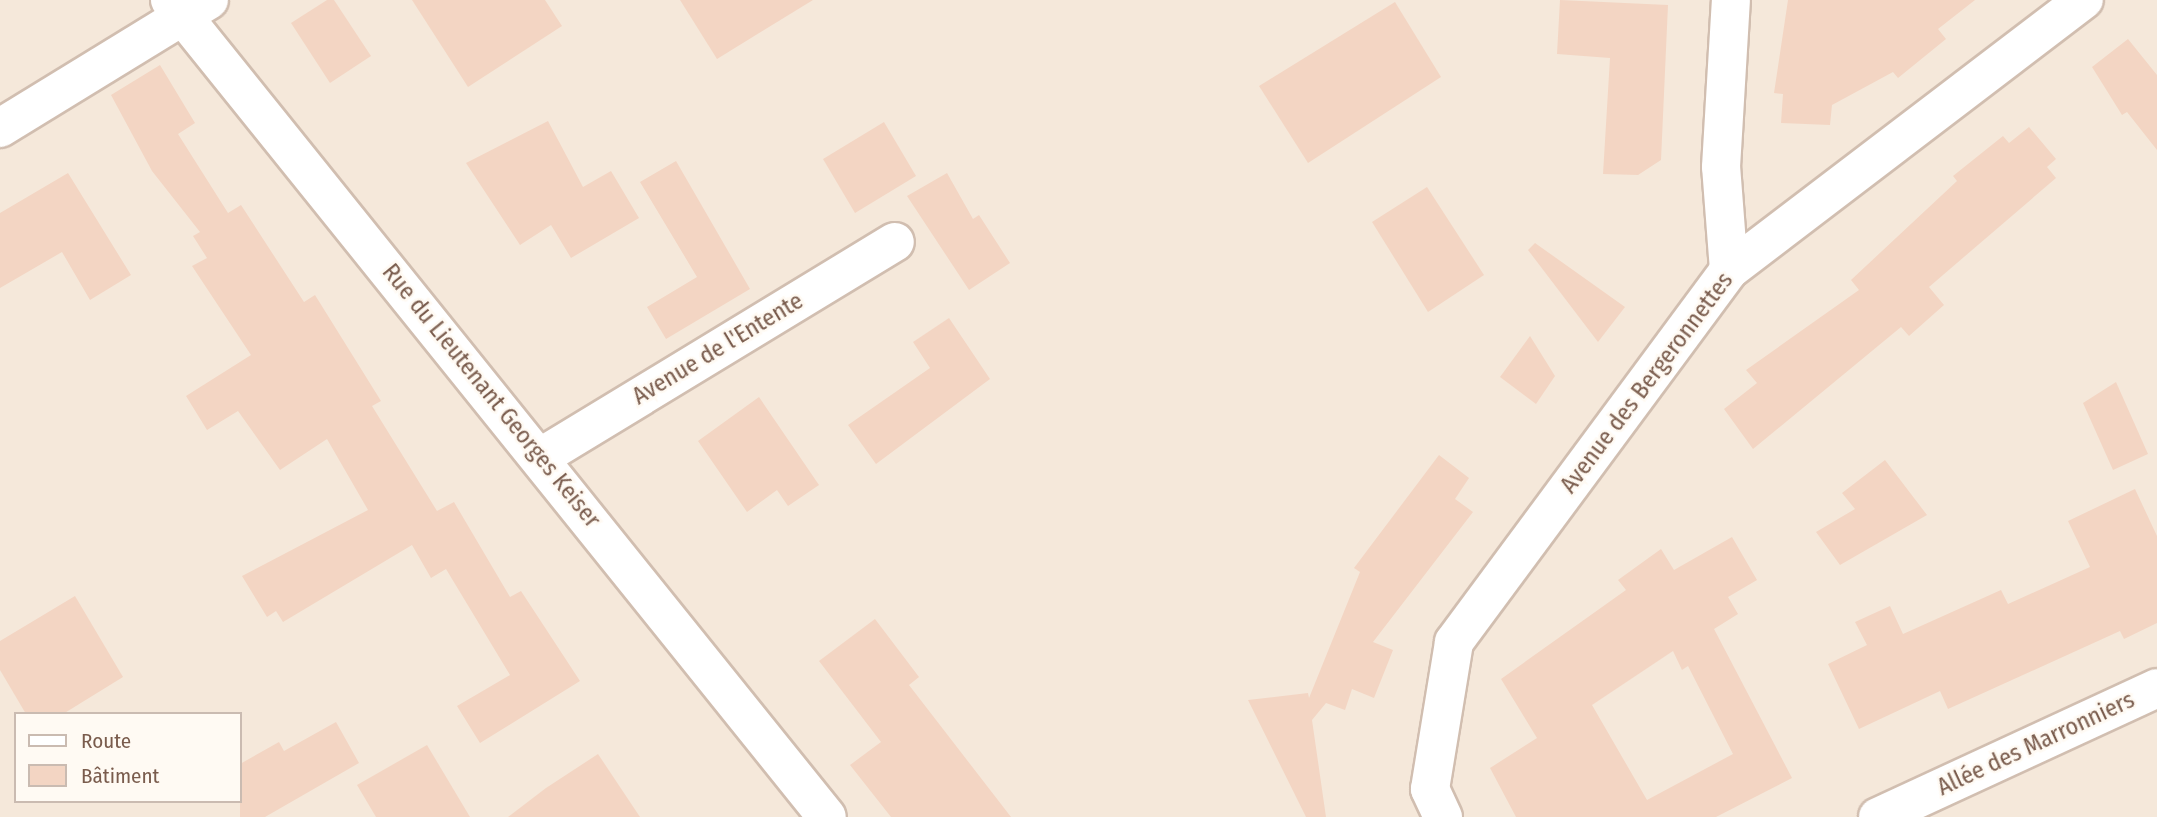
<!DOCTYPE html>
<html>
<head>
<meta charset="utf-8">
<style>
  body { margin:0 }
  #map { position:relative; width:2157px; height:817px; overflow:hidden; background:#fdf6ec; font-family:"Fira Sans Condensed",sans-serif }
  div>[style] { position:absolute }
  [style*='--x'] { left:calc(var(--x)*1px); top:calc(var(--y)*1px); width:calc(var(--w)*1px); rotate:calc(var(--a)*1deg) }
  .residential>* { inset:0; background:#f5e8da }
  .building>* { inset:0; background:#f3d5c3 }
  .roads { filter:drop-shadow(2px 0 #d1beb0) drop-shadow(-2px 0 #d1beb0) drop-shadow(0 2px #d1beb0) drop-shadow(0 -2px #d1beb0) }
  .street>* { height:38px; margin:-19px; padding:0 19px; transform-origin:19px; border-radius:19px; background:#fff }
  .secondary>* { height:38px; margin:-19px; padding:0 19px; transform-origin:19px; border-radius:19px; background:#fff }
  span { translate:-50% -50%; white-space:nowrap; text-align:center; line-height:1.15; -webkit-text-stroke:5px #fffaf3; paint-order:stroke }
  .street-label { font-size:24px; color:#7a5c4d }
  .legend { position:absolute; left:14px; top:712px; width:228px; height:91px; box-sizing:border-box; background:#fffaf3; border:2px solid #cabbb1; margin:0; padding:9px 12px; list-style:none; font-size:21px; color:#7a5c4d }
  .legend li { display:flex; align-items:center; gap:14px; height:35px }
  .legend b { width:35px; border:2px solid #cabbb1 }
</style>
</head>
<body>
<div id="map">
  <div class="residential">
    <div style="clip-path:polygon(evenodd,0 0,2157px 0,2157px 817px,0 817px,0 0,16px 714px,240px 714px,240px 801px,16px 801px,16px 714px)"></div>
  </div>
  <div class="building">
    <div style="clip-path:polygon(327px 0,334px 0,371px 56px,330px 83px,291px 23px)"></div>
    <div style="clip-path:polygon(412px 0,545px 0,562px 26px,468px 87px)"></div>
    <div style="clip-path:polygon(680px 0,813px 0,717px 59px)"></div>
    <div style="clip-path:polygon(1560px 0,1668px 5px,1661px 160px,1638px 175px,1603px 174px,1610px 58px,1557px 54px)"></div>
    <div style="clip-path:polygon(1788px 0,1975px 0,1938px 29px,1946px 39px,1898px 78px,1893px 72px,1832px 105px,1830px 125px,1781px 123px,1783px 94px,1774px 93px)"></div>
    <div style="clip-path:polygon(1395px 2px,1441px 77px,1308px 163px,1259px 86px)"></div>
    <div style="clip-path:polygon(2128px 39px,2157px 75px,2157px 150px,2127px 112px,2122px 115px,2092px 67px)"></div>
    <div style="clip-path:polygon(160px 65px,195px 123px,178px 134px,228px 213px,241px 205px,304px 302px,315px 295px,381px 401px,372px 406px,437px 511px,454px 502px,510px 597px,521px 591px,580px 681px,480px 743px,457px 706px,510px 675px,446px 569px,431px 578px,412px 545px,283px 622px,276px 611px,267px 617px,242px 576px,368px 510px,327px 439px,280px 470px,238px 411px,207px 430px,186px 396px,251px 355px,192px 266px,207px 258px,193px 236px,200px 232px,152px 171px,111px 95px)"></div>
    <div style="clip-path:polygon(548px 121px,583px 187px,611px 171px,639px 218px,571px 258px,551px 225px,520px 245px,466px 163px)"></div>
    <div style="clip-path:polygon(884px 122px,916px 176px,855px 213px,823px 159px)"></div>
    <div style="clip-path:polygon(2029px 127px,2056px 159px,2047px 167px,2056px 178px,1929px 287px,1944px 305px,1909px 336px,1901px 327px,1753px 449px,1724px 409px,1757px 383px,1746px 370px,1859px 290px,1851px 280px,1957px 181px,1953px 176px,2003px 136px,2009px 143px)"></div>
    <div style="clip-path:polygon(676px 161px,750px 289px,666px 339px,647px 307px,697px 277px,640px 182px)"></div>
    <div style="clip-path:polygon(68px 173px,131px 275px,90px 300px,62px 252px,0 288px,0 213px)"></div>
    <div style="clip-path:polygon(947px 173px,973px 219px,979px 215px,1010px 263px,969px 290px,907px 196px)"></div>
    <div style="clip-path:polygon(1427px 187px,1484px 275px,1428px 312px,1372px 222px)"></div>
    <div style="clip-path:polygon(1535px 243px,1625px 307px,1598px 342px,1528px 250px)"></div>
    <div style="clip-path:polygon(949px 318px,990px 379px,876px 464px,848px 425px,930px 368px,913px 342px)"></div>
    <div style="clip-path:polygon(1530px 336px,1555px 376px,1536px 404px,1500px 377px)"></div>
    <div style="clip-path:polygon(2116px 382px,2148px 454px,2113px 470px,2083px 403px)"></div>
    <div style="clip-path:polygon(759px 397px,819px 485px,788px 506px,777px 490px,747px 512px,698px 441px)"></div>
    <div style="clip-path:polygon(1439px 455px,1469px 478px,1455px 499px,1473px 512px,1373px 642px,1393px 650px,1374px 698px,1352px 689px,1345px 710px,1326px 703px,1312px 720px,1326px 817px,1306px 817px,1248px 700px,1308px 693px,1309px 698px,1360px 572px,1354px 568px)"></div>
    <div style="clip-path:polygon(1885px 460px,1927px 515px,1840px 565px,1816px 532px,1855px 509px,1842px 493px)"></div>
    <div style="clip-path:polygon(2135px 489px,2157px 536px,2157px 623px,2124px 639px,2120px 631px,1948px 709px,1940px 691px,1859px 729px,1828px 664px,1867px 645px,1855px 622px,1890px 606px,1903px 634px,2001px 590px,2008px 604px,2090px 567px,2068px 521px)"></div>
    <div style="clip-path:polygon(evenodd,1732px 537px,1757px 580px,1728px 597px,1738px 614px,1714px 629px,1792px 778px,1716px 817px,1516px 817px,1490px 768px,1537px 738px,1501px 679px,1626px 590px,1618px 580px,1661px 549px,1674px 570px,1732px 537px,1673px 651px,1682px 670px,1688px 666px,1733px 754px,1647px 800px,1592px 705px,1673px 651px)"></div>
    <div style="clip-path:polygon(75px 596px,123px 677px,63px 714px,26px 714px,0 670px,0 641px)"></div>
    <div style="clip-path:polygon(875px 619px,919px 677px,909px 685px,1011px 817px,891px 817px,850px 765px,881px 742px,819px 661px)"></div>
    <div style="clip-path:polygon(336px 722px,359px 763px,265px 817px,240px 817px,240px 764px,279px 742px,284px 751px)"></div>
    <div style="clip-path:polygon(427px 745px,470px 817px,376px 817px,357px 785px)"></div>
    <div style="clip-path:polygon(598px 754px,640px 817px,508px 817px,546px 788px)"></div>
  </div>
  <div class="roads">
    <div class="street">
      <div style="--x:0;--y:128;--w:245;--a:-31.5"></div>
      <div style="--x:1729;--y:270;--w:103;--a:-94.4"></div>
      <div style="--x:1721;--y:167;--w:167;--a:-86.6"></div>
      <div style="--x:541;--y:457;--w:414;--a:-31.3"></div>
      <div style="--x:1443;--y:817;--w:31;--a:-115"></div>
      <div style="--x:1430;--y:789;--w:149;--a:-80.7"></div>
      <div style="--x:1454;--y:642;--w:463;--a:-53.5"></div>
      <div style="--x:1729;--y:270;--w:446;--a:-37.3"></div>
      <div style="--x:1878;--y:817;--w:307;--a:-24.8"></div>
    </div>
    <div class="secondary">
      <div style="--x:170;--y:0;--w:1048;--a:51.2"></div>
    </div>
  </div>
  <div class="street-label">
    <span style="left:718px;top:349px;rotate:-31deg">Avenue de l'Entente</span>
    <span style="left:1647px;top:383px;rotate:-53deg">Avenue des Bergeronnettes</span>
    <span style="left:491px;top:396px;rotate:51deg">Rue du Lieutenant Georges Keiser</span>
    <span style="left:2036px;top:744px;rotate:-25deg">Allée des Marronniers</span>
  </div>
  <ul class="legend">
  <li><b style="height:9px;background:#fff"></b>Route</li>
  <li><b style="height:19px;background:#f3d5c3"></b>Bâtiment</li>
  </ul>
</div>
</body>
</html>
